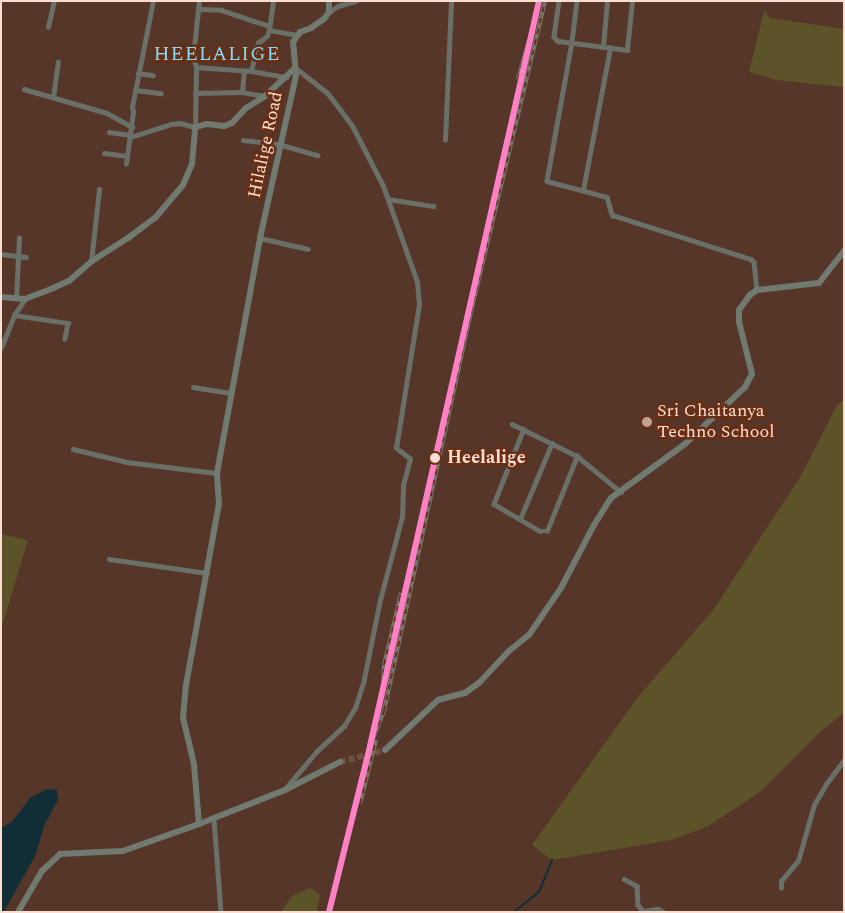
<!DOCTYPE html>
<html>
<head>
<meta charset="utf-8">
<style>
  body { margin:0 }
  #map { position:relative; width:845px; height:913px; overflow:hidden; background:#563628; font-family:Spectral,serif }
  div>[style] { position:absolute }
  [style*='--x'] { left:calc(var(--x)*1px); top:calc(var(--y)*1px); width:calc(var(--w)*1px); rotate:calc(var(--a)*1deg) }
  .green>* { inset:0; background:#5c5328 }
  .water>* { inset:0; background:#112e37 }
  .stream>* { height:2px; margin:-1px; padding:0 1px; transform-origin:1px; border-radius:1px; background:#112e37 }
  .secondary-tunnel>* { height:6px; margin-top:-3px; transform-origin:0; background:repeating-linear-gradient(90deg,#6f4f42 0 6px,transparent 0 9px) }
  .street>* { height:4.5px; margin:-2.25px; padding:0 2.25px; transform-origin:2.25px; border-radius:2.25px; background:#6a7068 }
  .secondary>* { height:6px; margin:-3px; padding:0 3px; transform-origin:3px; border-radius:3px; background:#717a71 }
  .rail>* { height:4px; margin-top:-2px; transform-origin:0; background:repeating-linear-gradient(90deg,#692f15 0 5.5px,#7b7870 0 11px); box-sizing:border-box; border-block:1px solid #7b7870 }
  .rail-1>* { height:6px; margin:-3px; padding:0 3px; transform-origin:3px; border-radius:3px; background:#ff80c5 }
  .dots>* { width:14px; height:14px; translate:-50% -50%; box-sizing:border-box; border:2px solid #692f15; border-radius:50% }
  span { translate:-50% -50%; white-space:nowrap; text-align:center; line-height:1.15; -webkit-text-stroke:5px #692f15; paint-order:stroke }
  .street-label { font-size:18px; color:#fbddd2 }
  .poi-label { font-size:18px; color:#fbddd2 }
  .left { translate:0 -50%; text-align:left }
  .stop-label { font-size:18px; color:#fbddd2; font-weight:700 }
  .quarter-label { font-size:20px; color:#7fddfd; letter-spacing:1px }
  .frame { position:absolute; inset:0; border:2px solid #fbddd2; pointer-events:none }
</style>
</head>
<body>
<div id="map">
  <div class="green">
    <div style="clip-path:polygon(764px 11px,770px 18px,844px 29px,844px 87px,776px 80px,749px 72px)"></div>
    <div style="clip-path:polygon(844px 399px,844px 713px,821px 731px,760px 792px,707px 827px,671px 840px,552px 860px,532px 845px,638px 697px,714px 609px,802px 474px,836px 407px)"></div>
    <div style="clip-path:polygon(1px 534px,28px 540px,3px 623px,1px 623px)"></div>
    <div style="clip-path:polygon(310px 888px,320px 895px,317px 912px,281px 912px,292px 896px)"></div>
  </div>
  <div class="water">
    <div style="clip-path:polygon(47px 789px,57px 790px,58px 800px,44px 826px,36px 854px,4px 912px,1px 912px,1px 828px,12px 822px,30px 798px)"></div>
  </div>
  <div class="stream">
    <div style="--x:514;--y:912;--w:32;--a:-39"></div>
    <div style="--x:539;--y:892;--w:35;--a:-68"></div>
  </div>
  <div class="secondary-tunnel">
    <div style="--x:340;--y:762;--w:47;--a:-14.9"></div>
  </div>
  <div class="street">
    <div style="--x:559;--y:1;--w:36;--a:98"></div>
    <div style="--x:554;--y:37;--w:6;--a:45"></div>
    <div style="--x:558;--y:41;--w:70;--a:7.4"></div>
    <div style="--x:627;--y:50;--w:49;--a:-84.2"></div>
    <div style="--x:577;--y:1;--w:41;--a:97"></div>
    <div style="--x:572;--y:42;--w:141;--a:100.2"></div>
    <div style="--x:547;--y:181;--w:62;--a:14.9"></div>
    <div style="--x:607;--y:197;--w:19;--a:74"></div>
    <div style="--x:612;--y:215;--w:146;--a:17.6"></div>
    <div style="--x:751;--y:259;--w:4;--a:45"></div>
    <div style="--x:754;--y:262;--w:28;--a:84"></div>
    <div style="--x:198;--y:9;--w:23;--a:2"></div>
    <div style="--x:221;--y:10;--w:51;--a:18.4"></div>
    <div style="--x:329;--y:12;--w:11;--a:-34"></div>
    <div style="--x:338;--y:6;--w:19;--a:-16"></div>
    <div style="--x:48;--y:27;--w:27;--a:-77"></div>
    <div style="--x:269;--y:30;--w:28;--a:10"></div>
    <div style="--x:603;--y:47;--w:46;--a:-85"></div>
    <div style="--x:196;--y:67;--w:55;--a:4.2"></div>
    <div style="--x:251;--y:71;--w:36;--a:10"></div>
    <div style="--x:251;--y:71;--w:29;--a:-76"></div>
    <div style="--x:258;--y:43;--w:11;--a:-38"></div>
    <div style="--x:267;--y:36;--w:6;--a:-72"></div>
    <div style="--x:269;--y:30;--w:29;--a:-82"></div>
    <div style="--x:138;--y:73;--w:15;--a:8"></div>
    <div style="--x:24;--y:89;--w:86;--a:16.1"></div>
    <div style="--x:107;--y:113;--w:29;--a:29"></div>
    <div style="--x:135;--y:90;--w:26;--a:7"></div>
    <div style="--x:242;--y:92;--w:23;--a:10"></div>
    <div style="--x:195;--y:93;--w:47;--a:-1.2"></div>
    <div style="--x:242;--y:92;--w:21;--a:-85"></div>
    <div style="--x:53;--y:97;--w:35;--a:-82"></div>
    <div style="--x:109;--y:132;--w:22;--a:8"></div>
    <div style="--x:131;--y:137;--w:42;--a:-18"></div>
    <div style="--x:171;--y:124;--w:9;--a:-6"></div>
    <div style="--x:180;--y:123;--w:16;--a:15"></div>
    <div style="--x:195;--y:127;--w:60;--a:-89"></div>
    <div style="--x:196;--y:67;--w:10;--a:-107"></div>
    <div style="--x:193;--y:57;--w:56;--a:-83.9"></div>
    <div style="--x:243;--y:140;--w:39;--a:7"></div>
    <div style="--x:282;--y:145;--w:37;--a:16"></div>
    <div style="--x:445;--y:140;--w:139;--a:-87.5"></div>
    <div style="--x:104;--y:153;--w:23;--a:7"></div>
    <div style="--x:126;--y:164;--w:52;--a:-82.3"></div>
    <div style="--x:133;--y:112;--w:5;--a:-101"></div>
    <div style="--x:132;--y:107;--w:108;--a:-78.8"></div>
    <div style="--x:583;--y:190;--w:145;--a:-79.2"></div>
    <div style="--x:388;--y:199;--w:46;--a:8.8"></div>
    <div style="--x:260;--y:238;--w:49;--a:12.9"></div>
    <div style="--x:1;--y:254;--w:25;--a:7"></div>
    <div style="--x:91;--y:262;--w:73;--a:-83.7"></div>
    <div style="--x:16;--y:299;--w:61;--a:-87.2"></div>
    <div style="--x:14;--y:315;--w:55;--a:8.4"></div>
    <div style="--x:68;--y:323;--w:16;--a:101"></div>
    <div style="--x:1;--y:348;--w:35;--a:-68"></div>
    <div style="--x:14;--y:315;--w:19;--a:-55"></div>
    <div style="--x:193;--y:387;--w:39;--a:9"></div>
    <div style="--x:512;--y:424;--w:72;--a:26.2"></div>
    <div style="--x:577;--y:456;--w:57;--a:39.3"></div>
    <div style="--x:524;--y:429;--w:81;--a:111.8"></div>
    <div style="--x:494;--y:504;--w:53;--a:30.4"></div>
    <div style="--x:540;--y:531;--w:7;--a:0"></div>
    <div style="--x:547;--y:531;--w:81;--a:-68.2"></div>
    <div style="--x:73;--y:449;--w:56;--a:13.5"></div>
    <div style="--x:127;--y:462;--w:91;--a:7"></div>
    <div style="--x:520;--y:519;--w:82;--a:-67.2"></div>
    <div style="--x:109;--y:559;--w:99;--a:8.1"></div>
    <div style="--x:285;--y:789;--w:48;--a:-50"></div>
    <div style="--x:316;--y:752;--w:38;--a:-43"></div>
    <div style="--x:344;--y:726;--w:21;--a:-59"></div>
    <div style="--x:355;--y:708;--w:25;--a:-72"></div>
    <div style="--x:363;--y:684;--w:86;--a:-78.6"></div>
    <div style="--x:380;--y:600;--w:86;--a:-75.2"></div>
    <div style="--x:402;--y:517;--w:32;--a:-88"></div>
    <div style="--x:403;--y:485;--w:27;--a:-75"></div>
    <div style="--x:410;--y:459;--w:18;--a:-142"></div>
    <div style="--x:396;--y:448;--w:145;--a:-80.9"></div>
    <div style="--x:419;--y:305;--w:23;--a:-95"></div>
    <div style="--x:417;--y:282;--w:102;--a:-109.5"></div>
    <div style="--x:383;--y:186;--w:68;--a:-117.3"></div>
    <div style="--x:352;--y:126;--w:40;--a:-127"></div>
    <div style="--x:328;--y:94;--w:42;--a:-141.8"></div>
    <div style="--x:214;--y:819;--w:93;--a:85.7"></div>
    <div style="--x:624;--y:879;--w:15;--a:28"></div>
    <div style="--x:637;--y:886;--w:19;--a:87"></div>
    <div style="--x:638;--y:905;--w:8;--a:50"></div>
    <div style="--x:643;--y:911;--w:15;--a:-8"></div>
    <div style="--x:658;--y:909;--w:7;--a:27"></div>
    <div style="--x:781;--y:888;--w:7;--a:-90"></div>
    <div style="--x:781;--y:881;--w:26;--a:-50"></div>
    <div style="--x:798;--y:861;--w:58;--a:-74.1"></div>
    <div style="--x:814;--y:805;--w:24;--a:-60"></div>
    <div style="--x:826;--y:784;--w:30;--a:-53"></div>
  </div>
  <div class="secondary">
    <div style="--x:1;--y:297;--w:24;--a:5"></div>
    <div style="--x:25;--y:299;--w:30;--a:-21"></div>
    <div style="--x:53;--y:288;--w:17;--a:-24"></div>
    <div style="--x:69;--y:281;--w:30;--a:-41"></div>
    <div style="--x:92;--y:261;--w:43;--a:-32.6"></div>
    <div style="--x:128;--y:238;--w:34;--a:-37"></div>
    <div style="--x:155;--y:218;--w:43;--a:-49.7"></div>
    <div style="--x:183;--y:185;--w:23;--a:-67"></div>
    <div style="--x:192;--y:164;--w:37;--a:-85"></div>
    <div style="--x:195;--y:127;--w:12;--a:-14"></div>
    <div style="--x:207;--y:124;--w:17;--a:7"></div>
    <div style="--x:224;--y:126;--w:9;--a:-21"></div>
    <div style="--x:232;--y:123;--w:21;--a:-47"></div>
    <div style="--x:246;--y:108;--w:22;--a:-32"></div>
    <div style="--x:265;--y:96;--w:41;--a:-43"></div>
    <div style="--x:385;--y:750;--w:73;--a:-43.3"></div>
    <div style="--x:438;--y:700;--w:28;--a:-15"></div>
    <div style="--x:465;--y:693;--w:17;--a:-36"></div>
    <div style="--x:479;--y:683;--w:44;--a:-46.8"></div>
    <div style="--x:509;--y:651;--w:26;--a:-39"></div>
    <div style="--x:529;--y:635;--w:57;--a:-55.8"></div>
    <div style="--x:561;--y:588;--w:71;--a:-62.4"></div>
    <div style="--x:594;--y:525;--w:32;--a:-58"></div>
    <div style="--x:611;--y:498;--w:92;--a:-36.1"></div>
    <div style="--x:685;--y:444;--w:83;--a:-43.5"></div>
    <div style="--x:745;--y:387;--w:15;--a:-62"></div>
    <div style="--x:752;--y:374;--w:54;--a:-104"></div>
    <div style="--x:739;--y:322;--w:12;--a:-90"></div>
    <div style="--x:739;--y:310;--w:19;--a:-54"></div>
    <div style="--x:750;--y:295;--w:9;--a:-36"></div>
    <div style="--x:757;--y:290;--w:62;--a:-6.4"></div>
    <div style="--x:819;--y:283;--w:41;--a:-52"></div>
    <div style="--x:199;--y:824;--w:60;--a:-94.8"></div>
    <div style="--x:194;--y:764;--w:47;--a:-103.4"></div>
    <div style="--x:183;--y:718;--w:33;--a:-85"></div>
    <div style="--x:186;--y:685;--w:184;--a:-79.7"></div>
    <div style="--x:219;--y:504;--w:31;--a:-94"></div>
    <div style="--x:217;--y:473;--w:239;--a:-79.6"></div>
    <div style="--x:260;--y:238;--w:167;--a:-77.5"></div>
    <div style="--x:296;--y:75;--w:33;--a:-95"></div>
    <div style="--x:293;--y:42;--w:12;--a:-55"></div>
    <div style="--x:300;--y:32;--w:12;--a:-20"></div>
    <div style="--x:311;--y:28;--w:16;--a:-35"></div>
    <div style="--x:324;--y:19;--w:9;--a:-54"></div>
    <div style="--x:329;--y:12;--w:11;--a:-90"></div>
    <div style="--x:18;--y:912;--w:48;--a:-59.7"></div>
    <div style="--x:42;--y:871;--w:25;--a:-43"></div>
    <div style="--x:60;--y:854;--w:63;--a:-2.7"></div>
    <div style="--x:123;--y:851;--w:81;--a:-19.6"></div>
    <div style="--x:199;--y:824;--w:92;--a:-21.6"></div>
    <div style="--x:285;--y:790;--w:62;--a:-27"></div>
  </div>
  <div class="rail">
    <div style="--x:518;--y:79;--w:41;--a:-74.2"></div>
    <div style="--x:383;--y:685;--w:20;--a:-87"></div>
    <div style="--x:384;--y:665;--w:74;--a:-76.7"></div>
    <div style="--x:370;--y:746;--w:38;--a:-68"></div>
    <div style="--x:384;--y:711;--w:408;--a:-77.7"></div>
    <div style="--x:471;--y:312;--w:320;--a:-76.6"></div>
    <div style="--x:360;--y:804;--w:66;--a:-76"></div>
  </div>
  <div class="rail-1">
    <div style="--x:329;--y:912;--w:171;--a:-76.1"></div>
    <div style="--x:370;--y:746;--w:764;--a:-77.22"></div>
  </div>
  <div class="dots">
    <div style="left:647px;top:422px;background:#c1a396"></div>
    <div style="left:435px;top:458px;background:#fbddd2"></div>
  </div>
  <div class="street-label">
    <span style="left:266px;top:145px;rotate:-78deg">Hilalige Road</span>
  </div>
  <div class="poi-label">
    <span class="left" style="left:657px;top:422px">Sri Chaitanya<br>Techno School</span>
  </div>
  <div class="stop-label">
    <span class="left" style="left:447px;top:458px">Heelalige</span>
  </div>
  <div class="quarter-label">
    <span style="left:217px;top:54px">HEELALIGE</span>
  </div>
  <div class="frame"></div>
</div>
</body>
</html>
